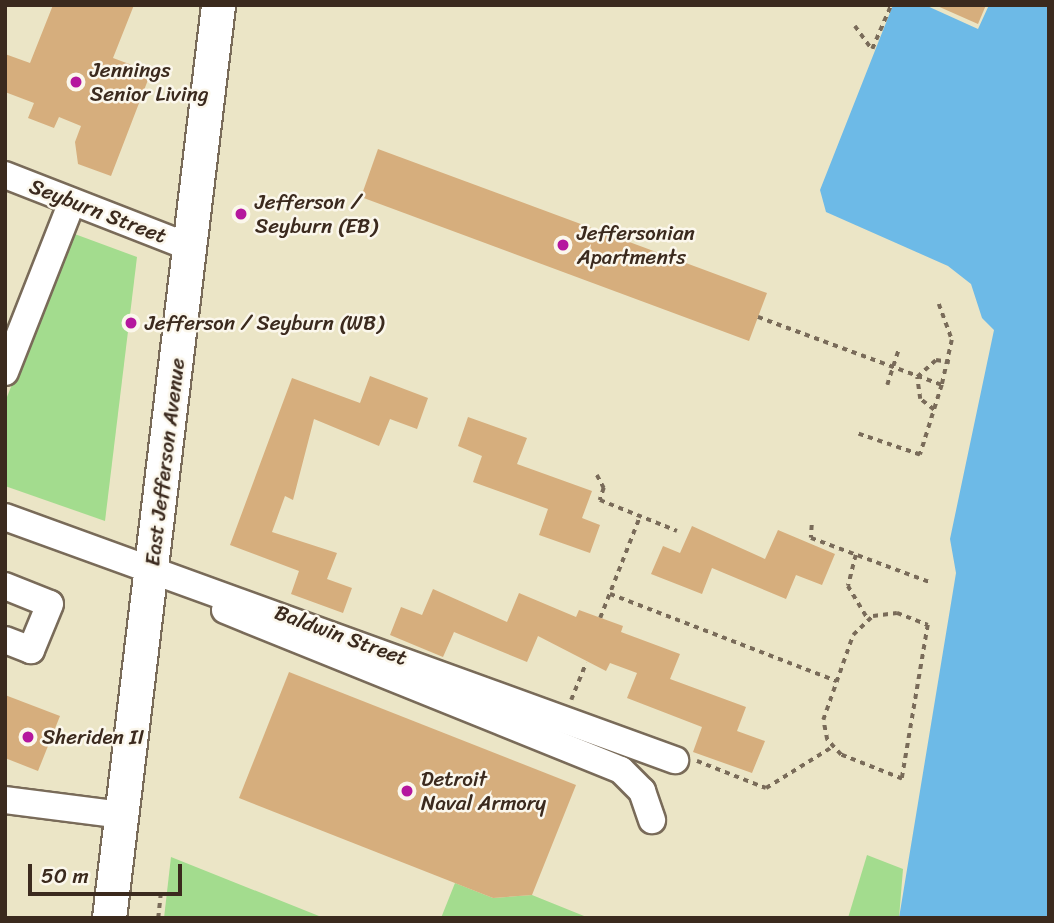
<!DOCTYPE html>
<html>
<head>
<meta charset="utf-8">
<style>
  body { margin:0 }
  #map { position:relative; width:1054px; height:923px; overflow:hidden; background:#ebe5c6; font-family:Sriracha,sans-serif }
  div>[style] { position:absolute }
  [style*='--x'] { left:calc(var(--x)*1px); top:calc(var(--y)*1px); width:calc(var(--w)*1px); rotate:calc(var(--a)*1deg) }
  .green>* { inset:0; background:#a3dc8e }
  .water>* { inset:0; background:#6dbae7 }
  .building>* { inset:0; background:#d6ae7d }
  .path>* { height:3.5px; margin-top:-1.75px; transform-origin:0; background:repeating-linear-gradient(90deg,#796b59 0 5px,transparent 0 10px) }
  .roads { filter:drop-shadow(2px 0 #796b59) drop-shadow(-2px 0 #796b59) drop-shadow(0 2px #796b59) drop-shadow(0 -2px #796b59) }
  .minor>* { height:26px; margin:-13px; padding:0 13px; transform-origin:13px; border-radius:13px; background:#fff }
  .major>* { height:33px; margin:-16.5px; padding:0 16.5px; transform-origin:16.5px; border-radius:16.5px; background:#fff }
  .dots>* { width:19px; height:19px; translate:-50% -50%; box-sizing:border-box; border:4px solid #fbf7ec; border-radius:50% }
  span { translate:-50% -50%; white-space:nowrap; text-align:center; line-height:1.15; -webkit-text-stroke:5px #fbf7ec; paint-order:stroke }
  .poi-label { font-size:21px; color:#3b2a1e }
  .left { translate:0 -50%; text-align:left }
  .street-label { font-size:21px; color:#3b2a1e }
  .frame { position:absolute; inset:0; border:7px solid #3b2a1e; pointer-events:none }
  .scale { position:absolute; left:28px; top:864px; width:154px; height:32px; box-sizing:border-box; border:4px solid #3b2a1e; border-top:0; padding-left:9px; font-size:21px; line-height:24px; white-space:nowrap; color:#3b2a1e; -webkit-text-stroke:5px #fbf7ec; paint-order:stroke }
</style>
</head>
<body>
<div id="map">
  <div class="green">
    <div style="clip-path:polygon(72px 233px,137px 257px,105px 521px,5px 486px,5px 402px)"></div>
    <div style="clip-path:polygon(867px 855px,903px 869px,899px 918px,848px 918px)"></div>
    <div style="clip-path:polygon(171px 857px,324px 918px,164px 918px)"></div>
    <div style="clip-path:polygon(455px 883px,493px 898px,532px 895px,589px 918px,441px 918px)"></div>
  </div>
  <div class="water">
    <div style="clip-path:polygon(893px 5px,925px 5px,978px 29px,989px 5px,1049px 5px,1049px 918px,899px 918px,956px 573px,950px 539px,994px 330px,982px 318px,971px 284px,948px 266px,826px 212px,820px 190px)"></div>
  </div>
  <div class="building">
    <div style="clip-path:polygon(53px 5px,134px 5px,113px 58px,151px 72px,111px 176px,78px 164px,75px 142px,81px 126px,59px 117px,54px 128px,28px 118px,34px 103px,5px 92px,5px 54px,30px 63px)"></div>
    <div style="clip-path:polygon(935px 5px,986px 5px,978px 24px)"></div>
    <div style="clip-path:polygon(378px 149px,767px 293px,749px 341px,361px 197px)"></div>
    <div style="clip-path:polygon(370px 376px,428px 398px,417px 429px,390px 419px,379px 446px,314px 419px,293px 500px,285px 496px,272px 532px,337px 553px,327px 579px,352px 588px,343px 613px,291px 594px,299px 571px,230px 545px,292px 378px,360px 403px)"></div>
    <div style="clip-path:polygon(468px 417px,527px 438px,517px 464px,592px 491px,582px 518px,600px 525px,590px 553px,539px 535px,548px 509px,473px 482px,482px 456px,458px 446px)"></div>
    <div style="clip-path:polygon(692px 526px,765px 559px,778px 530px,835px 554px,822px 585px,796px 575px,786px 599px,712px 568px,702px 594px,651px 574px,663px 546px,680px 553px)"></div>
    <div style="clip-path:polygon(433px 589px,507px 622px,519px 593px,576px 617px,579px 610px,623px 626px,621px 632px,680px 654px,670px 679px,746px 707px,737px 731px,765px 741px,752px 773px,693px 752px,702px 727px,627px 698px,637px 673px,610px 663px,606px 671px,538px 636px,527px 662px,454px 632px,443px 657px,390px 635px,401px 607px,422px 615px)"></div>
    <div style="clip-path:polygon(289px 672px,576px 785px,532px 895px,493px 898px,239px 798px)"></div>
    <div style="clip-path:polygon(5px 695px,60px 716px,38px 771px,5px 758px)"></div>
  </div>
  <div class="path">
    <div style="--x:855;--y:26;--w:29;--a:54"></div>
    <div style="--x:872;--y:49;--w:48;--a:-66.6"></div>
    <div style="--x:939;--y:304;--w:38;--a:70"></div>
    <div style="--x:952;--y:340;--w:46;--a:102.5"></div>
    <div style="--x:758;--y:317;--w:196;--a:20.3"></div>
    <div style="--x:942;--y:385;--w:73;--a:107.4"></div>
    <div style="--x:920;--y:455;--w:65;--a:-161.3"></div>
    <div style="--x:887;--y:385;--w:38;--a:-72"></div>
    <div style="--x:934;--y:410;--w:18;--a:-142"></div>
    <div style="--x:920;--y:399;--w:22;--a:-98"></div>
    <div style="--x:917;--y:377;--w:25;--a:-42"></div>
    <div style="--x:936;--y:360;--w:14;--a:8"></div>
    <div style="--x:597;--y:475;--w:15;--a:62"></div>
    <div style="--x:604;--y:488;--w:13;--a:108"></div>
    <div style="--x:600;--y:500;--w:83;--a:21.9"></div>
    <div style="--x:812;--y:525;--w:13;--a:94"></div>
    <div style="--x:811;--y:538;--w:126;--a:20.4"></div>
    <div style="--x:856;--y:555;--w:32;--a:104"></div>
    <div style="--x:848;--y:586;--w:39;--a:59"></div>
    <div style="--x:610;--y:594;--w:243;--a:21"></div>
    <div style="--x:897;--y:613;--w:33;--a:21"></div>
    <div style="--x:928;--y:625;--w:156;--a:99.6"></div>
    <div style="--x:902;--y:779;--w:66;--a:-158.5"></div>
    <div style="--x:841;--y:755;--w:21;--a:-133"></div>
    <div style="--x:827;--y:740;--w:20;--a:-101"></div>
    <div style="--x:823;--y:720;--w:90;--a:-70.6"></div>
    <div style="--x:853;--y:635;--w:28;--a:-44"></div>
    <div style="--x:873;--y:616;--w:24;--a:-7"></div>
    <div style="--x:600;--y:618;--w:110;--a:-68.6"></div>
    <div style="--x:571;--y:700;--w:40;--a:-68"></div>
    <div style="--x:697;--y:761;--w:74;--a:21.4"></div>
    <div style="--x:766;--y:788;--w:78;--a:-31.8"></div>
    <div style="--x:158;--y:918;--w:28;--a:-84"></div>
  </div>
  <div class="roads">
    <div class="minor">
      <div style="--x:5;--y:175;--w:199;--a:21.3"></div>
      <div style="--x:5;--y:372;--w:183;--a:-68.5"></div>
      <div style="--x:5;--y:517;--w:713;--a:19.94"></div>
      <div style="--x:5;--y:586;--w:48;--a:21.8"></div>
      <div style="--x:50;--y:604;--w:50;--a:112.4"></div>
      <div style="--x:31;--y:650;--w:28;--a:-159"></div>
      <div style="--x:225;--y:610;--w:427;--a:22"></div>
      <div style="--x:621;--y:770;--w:30;--a:45"></div>
      <div style="--x:642;--y:791;--w:31;--a:71"></div>
      <div style="--x:5;--y:800;--w:118;--a:7.3"></div>
    </div>
    <div class="major">
      <div style="--x:109;--y:918;--w:919;--a:-83.19"></div>
    </div>
  </div>
  <div class="dots">
    <div style="left:76px;top:82px;background:#b5179e"></div>
    <div style="left:241px;top:214px;background:#b5179e"></div>
    <div style="left:563px;top:245px;background:#b5179e"></div>
    <div style="left:131px;top:323px;background:#b5179e"></div>
    <div style="left:28px;top:737px;background:#b5179e"></div>
    <div style="left:407px;top:791px;background:#b5179e"></div>
  </div>
  <div class="poi-label">
    <span class="left" style="left:90px;top:82px">Jennings<br>Senior Living</span>
    <span class="left" style="left:255px;top:214px">Jefferson /<br>Seyburn (EB)</span>
    <span class="left" style="left:577px;top:245px">Jeffersonian<br>Apartments</span>
    <span class="left" style="left:145px;top:323px">Jefferson / Seyburn (WB)</span>
    <span class="left" style="left:42px;top:737px">Sheriden II</span>
    <span class="left" style="left:421px;top:791px">Detroit<br>Naval Armory</span>
  </div>
  <div class="street-label">
    <span style="left:98px;top:211px;rotate:21deg">Seyburn Street</span>
    <span style="left:165px;top:462px;rotate:-83deg">East Jefferson Avenue</span>
    <span style="left:341px;top:635px;rotate:20deg">Baldwin Street</span>
  </div>
  <div class="frame"></div>
  <div class="scale">50 m</div>
</div>
</body>
</html>
